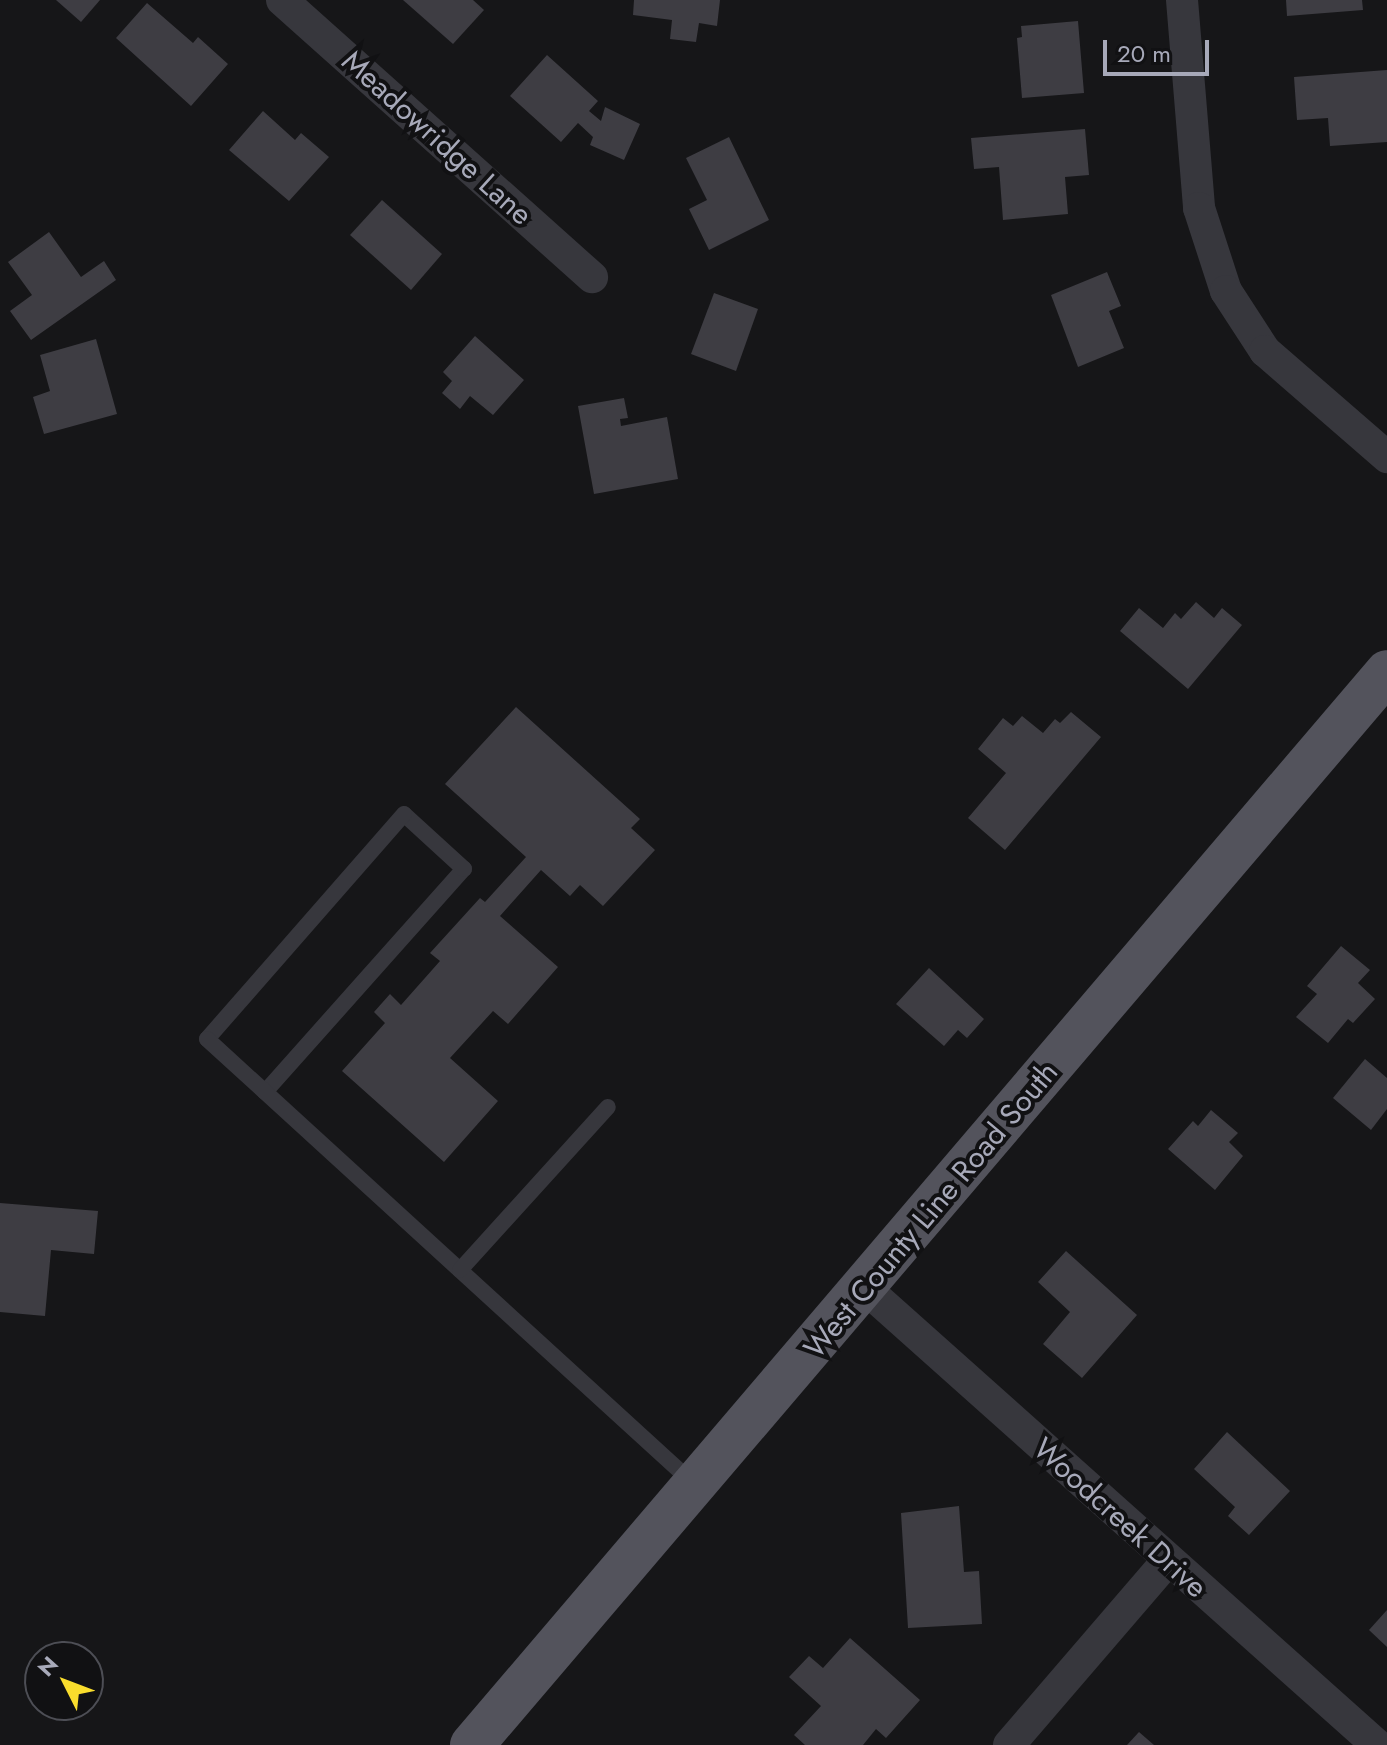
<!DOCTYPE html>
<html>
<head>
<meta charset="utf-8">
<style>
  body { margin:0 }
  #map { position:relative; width:1387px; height:1745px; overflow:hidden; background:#161618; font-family:Jost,sans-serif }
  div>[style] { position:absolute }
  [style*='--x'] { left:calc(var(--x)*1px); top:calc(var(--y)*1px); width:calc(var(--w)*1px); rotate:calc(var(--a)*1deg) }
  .building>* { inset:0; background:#3e3d43 }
  .service>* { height:16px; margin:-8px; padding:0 8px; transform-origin:8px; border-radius:8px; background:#37373d }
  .minor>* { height:32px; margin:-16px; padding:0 16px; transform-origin:16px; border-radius:16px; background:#37373d }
  .primary>* { height:44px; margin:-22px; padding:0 22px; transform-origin:22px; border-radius:22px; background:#53535c }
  span { translate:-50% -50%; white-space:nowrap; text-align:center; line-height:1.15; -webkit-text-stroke:8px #111113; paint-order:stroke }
  .street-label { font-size:30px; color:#a7a9b9 }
  .north { position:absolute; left:24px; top:1641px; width:80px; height:80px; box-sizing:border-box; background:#111113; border:2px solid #4d4e55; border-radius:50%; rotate:312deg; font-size:22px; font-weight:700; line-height:32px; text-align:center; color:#a7a9b9 }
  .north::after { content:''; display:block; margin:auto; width:28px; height:36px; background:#f9dd2d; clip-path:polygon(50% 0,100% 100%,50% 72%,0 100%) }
  .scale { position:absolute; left:1103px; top:40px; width:106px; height:36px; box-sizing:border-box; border:4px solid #a7a9b9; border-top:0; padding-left:10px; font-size:24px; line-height:28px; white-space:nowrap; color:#a7a9b9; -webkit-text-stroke:6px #111113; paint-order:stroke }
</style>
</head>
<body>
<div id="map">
  <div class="building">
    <div style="clip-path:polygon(56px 0,100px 0,81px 22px)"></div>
    <div style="clip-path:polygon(403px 0,473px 0,484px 10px,453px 44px)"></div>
    <div style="clip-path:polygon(634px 0,720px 0,717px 26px,699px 23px,696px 42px,670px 39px,672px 20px,633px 15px)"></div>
    <div style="clip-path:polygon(1286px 0,1362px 0,1363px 10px,1287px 16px)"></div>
    <div style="clip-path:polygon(147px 3px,193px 43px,198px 37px,228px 64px,191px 106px,116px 38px)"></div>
    <div style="clip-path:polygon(1078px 21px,1084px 93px,1022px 98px,1017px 38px,1022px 37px,1021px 26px)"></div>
    <div style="clip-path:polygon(547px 55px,598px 101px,589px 111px,601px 121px,605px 107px,640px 124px,624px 160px,590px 145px,593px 137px,578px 123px,561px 142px,510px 96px)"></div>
    <div style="clip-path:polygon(1387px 70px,1387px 142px,1330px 146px,1328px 118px,1297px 120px,1294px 77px)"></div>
    <div style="clip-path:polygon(263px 111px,295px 140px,301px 133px,329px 157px,289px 201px,229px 150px)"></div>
    <div style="clip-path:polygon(1085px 129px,1089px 175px,1065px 177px,1068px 214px,1003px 220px,999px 167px,974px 169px,971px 138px)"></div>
    <div style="clip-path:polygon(729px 137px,769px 220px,709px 250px,689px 209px,707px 200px,686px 158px)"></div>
    <div style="clip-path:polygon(382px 200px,442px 254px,411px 290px,350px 235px)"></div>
    <div style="clip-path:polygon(49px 232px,81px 277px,104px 261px,116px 280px,31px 340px,10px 311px,32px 295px,8px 262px)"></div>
    <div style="clip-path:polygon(1107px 272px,1121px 306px,1109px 311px,1124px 348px,1078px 367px,1051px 295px)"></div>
    <div style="clip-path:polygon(714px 293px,758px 309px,736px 371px,691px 354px)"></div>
    <div style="clip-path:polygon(475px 336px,524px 380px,493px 415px,470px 396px,460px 409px,442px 393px,452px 381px,443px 372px)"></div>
    <div style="clip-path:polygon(96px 339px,117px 414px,44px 434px,33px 397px,50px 391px,40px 355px)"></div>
    <div style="clip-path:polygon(624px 398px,628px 418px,620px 419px,621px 426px,667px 417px,678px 479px,594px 494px,578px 406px)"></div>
    <div style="clip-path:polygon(1196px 602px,1214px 618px,1222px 608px,1242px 625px,1188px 689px,1120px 631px,1139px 608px,1163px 628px,1175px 613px,1181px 619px)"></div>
    <div style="clip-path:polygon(516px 707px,640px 819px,631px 828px,655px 850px,603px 906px,580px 885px,570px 896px,541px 870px,500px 916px,558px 967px,508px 1024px,493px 1011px,450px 1058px,498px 1101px,444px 1162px,342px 1071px,385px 1023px,374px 1012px,390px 994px,401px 1005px,440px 961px,430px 953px,480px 898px,485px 902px,526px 857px,445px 784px)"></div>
    <div style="clip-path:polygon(1071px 712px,1101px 737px,1005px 850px,968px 818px,1006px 773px,978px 749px,1003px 718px,1013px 726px,1022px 716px,1043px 733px,1055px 719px,1060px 723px)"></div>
    <div style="clip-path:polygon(1341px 946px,1370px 970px,1358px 983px,1375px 999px,1353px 1023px,1348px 1019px,1328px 1043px,1296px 1017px,1317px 994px,1307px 986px)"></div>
    <div style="clip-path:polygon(929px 968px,984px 1019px,967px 1038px,958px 1030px,944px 1046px,896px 1004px)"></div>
    <div style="clip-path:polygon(1365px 1059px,1387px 1078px,1387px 1109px,1371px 1130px,1333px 1098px)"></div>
    <div style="clip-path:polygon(1211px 1110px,1238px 1133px,1229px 1142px,1243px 1156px,1215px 1190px,1168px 1149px,1193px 1121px,1198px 1126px)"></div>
    <div style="clip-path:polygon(0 1203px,98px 1211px,94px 1254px,51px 1250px,45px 1316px,0 1312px)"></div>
    <div style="clip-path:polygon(1066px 1251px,1137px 1315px,1082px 1378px,1043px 1344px,1070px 1312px,1038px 1282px)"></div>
    <div style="clip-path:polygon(1227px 1432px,1290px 1491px,1249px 1535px,1228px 1516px,1235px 1507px,1194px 1469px)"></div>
    <div style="clip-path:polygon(959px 1506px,964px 1572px,979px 1571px,982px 1624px,908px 1628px,901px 1513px)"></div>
    <div style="clip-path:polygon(1387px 1610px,1387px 1647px,1369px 1630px)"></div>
    <div style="clip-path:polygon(850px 1638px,920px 1700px,886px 1738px,876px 1729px,863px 1745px,805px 1745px,794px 1735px,821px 1706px,789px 1677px,809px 1656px,823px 1668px)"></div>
    <div style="clip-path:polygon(1139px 1732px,1154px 1745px,1127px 1745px)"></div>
  </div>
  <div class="service">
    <div style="--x:265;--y:1092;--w:299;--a:-48.3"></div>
    <div style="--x:464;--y:869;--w:81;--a:-137.5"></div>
    <div style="--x:404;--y:814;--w:299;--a:131.2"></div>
    <div style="--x:207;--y:1039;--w:660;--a:42.42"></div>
    <div style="--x:460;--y:1270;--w:220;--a:-47.8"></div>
  </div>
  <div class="minor">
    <div style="--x:282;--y:0;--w:416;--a:41.8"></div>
    <div style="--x:1182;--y:0;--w:209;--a:85.3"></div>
    <div style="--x:1199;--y:208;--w:87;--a:72"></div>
    <div style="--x:1226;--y:291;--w:72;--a:57"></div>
    <div style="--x:1265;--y:351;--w:162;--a:41"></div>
    <div style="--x:865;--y:1288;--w:686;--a:41.75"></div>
    <div style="--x:1009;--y:1745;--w:244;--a:-49.3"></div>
  </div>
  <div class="primary">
    <div style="--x:472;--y:1745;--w:1410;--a:-49.54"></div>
  </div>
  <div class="street-label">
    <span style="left:437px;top:138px;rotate:42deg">Meadowridge Lane</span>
    <span style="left:931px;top:1210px;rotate:-50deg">West County Line Road South</span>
    <span style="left:1120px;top:1518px;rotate:42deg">Woodcreek Drive</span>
  </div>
  <div class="north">N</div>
  <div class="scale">20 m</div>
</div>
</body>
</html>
